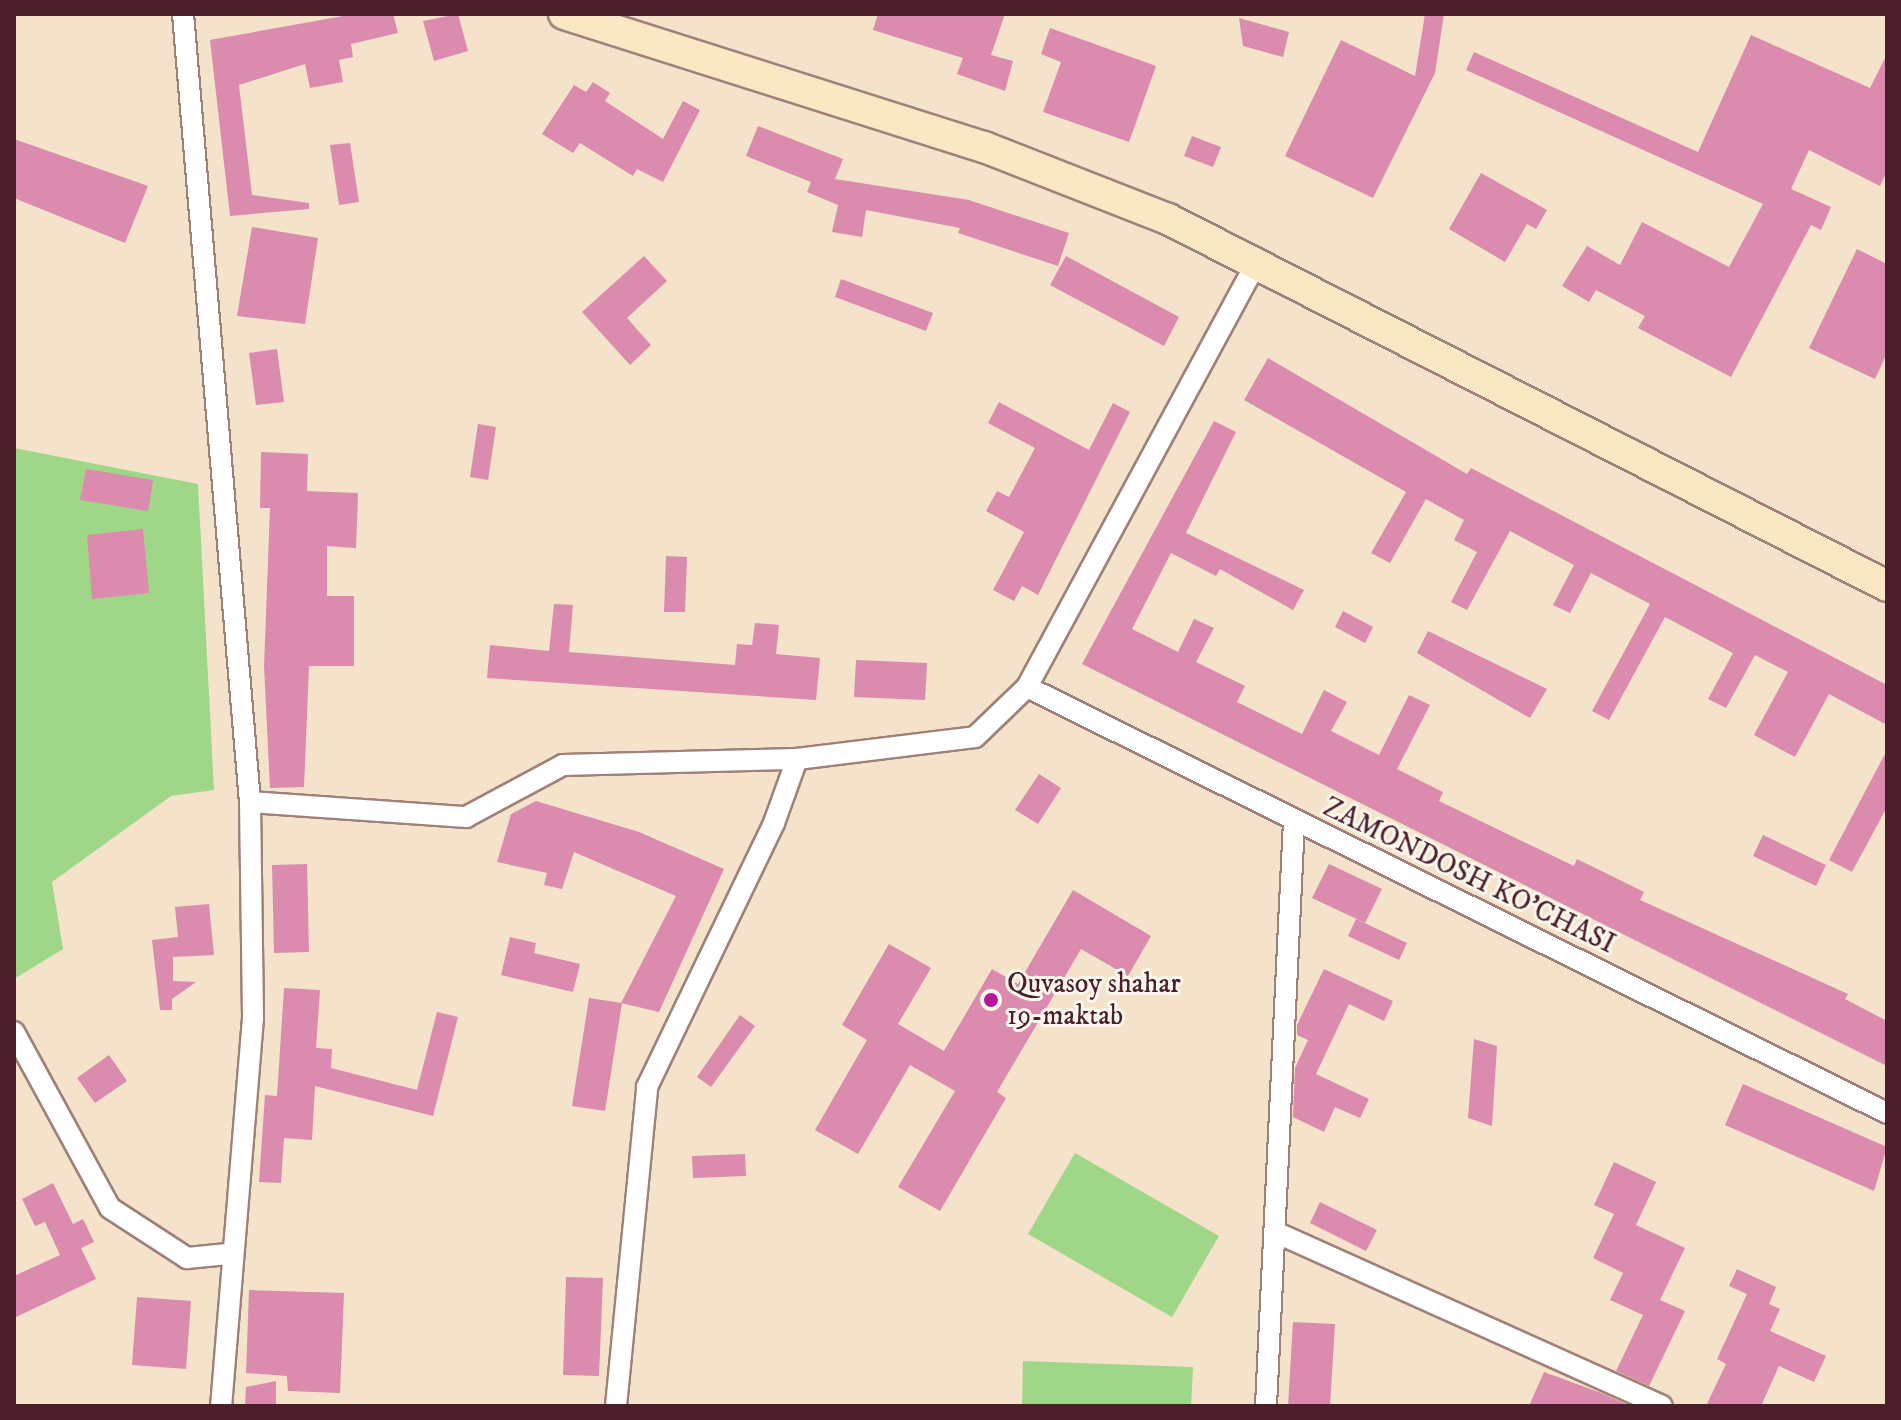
<!DOCTYPE html>
<html>
<head>
<meta charset="utf-8">
<style>
  body { margin:0 }
  #map { position:relative; width:1901px; height:1420px; overflow:hidden; background:#f4e3ca; font-family:"IM FELL DW Pica",serif }
  div>[style] { position:absolute }
  [style*='--x'] { left:calc(var(--x)*1px); top:calc(var(--y)*1px); width:calc(var(--w)*1px); rotate:calc(var(--a)*1deg) }
  .green>* { inset:0; background:#9fd687 }
  .building>* { inset:0; background:#da8bae }
  .roads { filter:drop-shadow(2px 0 #9f817a) drop-shadow(-2px 0 #9f817a) drop-shadow(0 2px #9f817a) drop-shadow(0 -2px #9f817a) }
  .street>* { height:20px; margin:-10px; padding:0 10px; transform-origin:10px; border-radius:10px; background:#fff }
  .secondary>* { height:30px; margin:-15px; padding:0 15px; transform-origin:15px; border-radius:15px; background:#fae7c3 }
  .dots>* { width:22px; height:22px; translate:-50% -50%; box-sizing:border-box; border:4px solid #fbf7ec; border-radius:50% }
  span { translate:-50% -50%; white-space:nowrap; text-align:center; line-height:1.15; -webkit-text-stroke:6px #fbf7ec; paint-order:stroke }
  .street-label { font-size:28px; color:#4a1f2b }
  .poi-label { font-size:28px; color:#4a1f2b }
  .left { translate:0 -50%; text-align:left }
  .frame { position:absolute; inset:0; border:16px solid #4a1f2b; pointer-events:none }
</style>
</head>
<body>
<div id="map">
  <div class="green">
    <div style="clip-path:polygon(14px 448px,198px 484px,214px 790px,171px 796px,52px 882px,63px 949px,14px 979px)"></div>
    <div style="clip-path:polygon(1075px 1153px,1219px 1236px,1172px 1317px,1028px 1234px)"></div>
    <div style="clip-path:polygon(1023px 1361px,1193px 1367px,1191px 1406px,1022px 1406px)"></div>
  </div>
  <div class="building">
    <div style="clip-path:polygon(354px 14px,393px 14px,398px 33px,351px 44px,353px 57px,339px 60px,343px 82px,310px 88px,305px 64px,239px 85px,252px 195px,309px 203px,309px 209px,230px 216px,210px 40px)"></div>
    <div style="clip-path:polygon(458px 14px,468px 51px,434px 61px,423px 21px)"></div>
    <div style="clip-path:polygon(878px 14px,1005px 14px,991px 55px,1013px 61px,1005px 91px,957px 74px,963px 58px,873px 30px)"></div>
    <div style="clip-path:polygon(1425px 14px,1444px 14px,1435px 73px,1373px 198px,1285px 156px,1341px 40px,1415px 76px)"></div>
    <div style="clip-path:polygon(1239px 18px,1289px 32px,1283px 57px,1243px 46px)"></div>
    <div style="clip-path:polygon(1050px 28px,1156px 66px,1129px 142px,1043px 112px,1061px 62px,1041px 54px)"></div>
    <div style="clip-path:polygon(1751px 35px,1870px 88px,1887px 54px,1887px 171px,1880px 186px,1809px 150px,1791px 189px,1831px 207px,1821px 230px,1811px 225px,1731px 377px,1638px 328px,1645px 316px,1596px 290px,1589px 302px,1562px 286px,1587px 246px,1620px 265px,1642px 222px,1729px 267px,1763px 204px,1466px 70px,1474px 52px,1698px 152px)"></div>
    <div style="clip-path:polygon(593px 82px,610px 93px,605px 101px,663px 139px,683px 101px,700px 110px,663px 182px,637px 169px,633px 176px,580px 143px,573px 153px,542px 134px,574px 85px,586px 92px)"></div>
    <div style="clip-path:polygon(758px 126px,843px 159px,835px 179px,969px 200px,1069px 233px,1058px 266px,958px 233px,960px 228px,866px 210px,862px 237px,832px 232px,838px 205px,807px 192px,811px 182px,746px 156px)"></div>
    <div style="clip-path:polygon(1192px 136px,1221px 147px,1213px 167px,1184px 156px)"></div>
    <div style="clip-path:polygon(14px 139px,148px 186px,125px 243px,14px 198px)"></div>
    <div style="clip-path:polygon(350px 143px,359px 202px,339px 205px,330px 145px)"></div>
    <div style="clip-path:polygon(1481px 173px,1547px 210px,1536px 229px,1527px 224px,1505px 262px,1449px 229px)"></div>
    <div style="clip-path:polygon(252px 227px,318px 238px,305px 324px,237px 316px)"></div>
    <div style="clip-path:polygon(1857px 249px,1887px 264px,1887px 353px,1875px 379px,1809px 348px)"></div>
    <div style="clip-path:polygon(644px 256px,667px 281px,627px 318px,651px 345px,630px 365px,582px 312px)"></div>
    <div style="clip-path:polygon(1066px 256px,1179px 317px,1164px 346px,1050px 285px)"></div>
    <div style="clip-path:polygon(841px 279px,933px 313px,926px 331px,835px 297px)"></div>
    <div style="clip-path:polygon(277px 349px,284px 402px,256px 405px,249px 353px)"></div>
    <div style="clip-path:polygon(1268px 358px,1467px 474px,1471px 468px,1887px 685px,1887px 725px,1829px 694px,1795px 757px,1754px 735px,1788px 672px,1755px 655px,1726px 708px,1708px 699px,1733px 653px,1665px 617px,1609px 720px,1592px 711px,1650px 604px,1591px 573px,1570px 613px,1553px 605px,1574px 565px,1510px 531px,1467px 610px,1451px 602px,1477px 552px,1454px 540px,1464px 520px,1426px 499px,1390px 563px,1371px 553px,1406px 492px,1244px 400px)"></div>
    <div style="clip-path:polygon(999px 402px,1089px 450px,1113px 403px,1130px 412px,1038px 595px,1022px 586px,1014px 601px,993px 590px,1024px 532px,986px 511px,997px 491px,1009px 497px,1035px 448px,988px 423px)"></div>
    <div style="clip-path:polygon(1214px 421px,1236px 432px,1186px 533px,1304px 590px,1293px 610px,1220px 569px,1216px 576px,1171px 553px,1132px 629px,1178px 652px,1194px 619px,1214px 628px,1196px 662px,1245px 686px,1237px 702px,1302px 734px,1324px 690px,1347px 702px,1331px 731px,1379px 755px,1409px 695px,1430px 705px,1397px 769px,1443px 792px,1439px 801px,1574px 866px,1577px 859px,1644px 892px,1640px 900px,1848px 994px,1845px 999px,1887px 1021px,1887px 1066px,1082px 664px)"></div>
    <div style="clip-path:polygon(478px 424px,496px 427px,488px 480px,470px 477px)"></div>
    <div style="clip-path:polygon(261px 452px,308px 454px,307px 491px,358px 493px,356px 548px,327px 546px,327px 596px,354px 596px,354px 666px,309px 666px,304px 787px,270px 788px,264px 666px,270px 508px,260px 508px)"></div>
    <div style="clip-path:polygon(86px 469px,153px 480px,148px 511px,80px 500px)"></div>
    <div style="clip-path:polygon(143px 529px,149px 593px,92px 599px,87px 535px)"></div>
    <div style="clip-path:polygon(666px 556px,687px 557px,685px 612px,664px 612px)"></div>
    <div style="clip-path:polygon(554px 604px,573px 605px,569px 652px,735px 665px,737px 644px,752px 645px,755px 623px,779px 625px,776px 654px,820px 658px,816px 700px,487px 678px,490px 645px,549px 651px)"></div>
    <div style="clip-path:polygon(1343px 611px,1373px 627px,1365px 643px,1335px 627px)"></div>
    <div style="clip-path:polygon(1428px 631px,1547px 689px,1530px 718px,1417px 653px)"></div>
    <div style="clip-path:polygon(856px 660px,927px 663px,925px 700px,854px 697px)"></div>
    <div style="clip-path:polygon(1887px 750px,1887px 807px,1852px 872px,1829px 860px)"></div>
    <div style="clip-path:polygon(1039px 774px,1061px 788px,1038px 824px,1015px 810px)"></div>
    <div style="clip-path:polygon(536px 801px,639px 832px,724px 869px,659px 1012px,621px 1003px,676px 896px,574px 852px,562px 889px,544px 885px,547px 873px,497px 862px,511px 814px)"></div>
    <div style="clip-path:polygon(1763px 835px,1826px 865px,1816px 886px,1753px 856px)"></div>
    <div style="clip-path:polygon(307px 864px,309px 952px,274px 953px,272px 865px)"></div>
    <div style="clip-path:polygon(1329px 864px,1382px 889px,1365px 923px,1312px 898px)"></div>
    <div style="clip-path:polygon(1073px 890px,1151px 936px,1128px 976px,1081px 949px,997px 1092px,1006px 1098px,940px 1211px,898px 1187px,955px 1091px,910px 1065px,858px 1154px,815px 1130px,867px 1040px,842px 1025px,889px 944px,931px 968px,898px 1024px,944px 1051px,992px 969px,1018px 984px)"></div>
    <div style="clip-path:polygon(209px 904px,214px 955px,173px 957px,173px 981px,196px 982px,172px 999px,172px 1010px,160px 1010px,152px 940px,178px 937px,175px 907px)"></div>
    <div style="clip-path:polygon(1356px 919px,1407px 943px,1399px 960px,1348px 936px)"></div>
    <div style="clip-path:polygon(510px 937px,536px 943px,534px 953px,580px 964px,573px 992px,501px 975px)"></div>
    <div style="clip-path:polygon(1324px 969px,1393px 1001px,1384px 1021px,1349px 1004px,1316px 1074px,1369px 1099px,1360px 1118px,1335px 1107px,1324px 1132px,1293px 1117px,1295px 1068px,1308px 1040px,1297px 1035px,1297px 1025px)"></div>
    <div style="clip-path:polygon(284px 988px,320px 990px,316px 1048px,332px 1049px,331px 1068px,417px 1090px,437px 1012px,458px 1017px,433px 1116px,315px 1086px,312px 1140px,284px 1138px,281px 1183px,259px 1182px,265px 1095px,277px 1096px)"></div>
    <div style="clip-path:polygon(589px 998px,622px 1003px,605px 1111px,572px 1106px)"></div>
    <div style="clip-path:polygon(740px 1015px,755px 1026px,711px 1087px,697px 1077px)"></div>
    <div style="clip-path:polygon(1474px 1039px,1497px 1046px,1492px 1126px,1468px 1118px)"></div>
    <div style="clip-path:polygon(109px 1055px,127px 1081px,95px 1103px,77px 1078px)"></div>
    <div style="clip-path:polygon(1743px 1084px,1887px 1147px,1874px 1191px,1725px 1125px)"></div>
    <div style="clip-path:polygon(745px 1154px,746px 1176px,693px 1178px,692px 1156px)"></div>
    <div style="clip-path:polygon(1614px 1162px,1656px 1182px,1636px 1225px,1685px 1248px,1660px 1300px,1685px 1311px,1649px 1386px,1616px 1371px,1643px 1315px,1610px 1300px,1623px 1273px,1593px 1258px,1614px 1214px,1594px 1205px)"></div>
    <div style="clip-path:polygon(53px 1183px,73px 1224px,83px 1219px,94px 1242px,81px 1248px,96px 1279px,14px 1318px,14px 1276px,60px 1255px,45px 1222px,35px 1226px,22px 1199px)"></div>
    <div style="clip-path:polygon(1320px 1202px,1377px 1230px,1366px 1251px,1310px 1223px)"></div>
    <div style="clip-path:polygon(1737px 1269px,1776px 1287px,1769px 1304px,1780px 1309px,1770px 1331px,1826px 1356px,1814px 1382px,1779px 1366px,1761px 1406px,1706px 1406px,1726px 1364px,1717px 1359px,1747px 1294px,1729px 1286px)"></div>
    <div style="clip-path:polygon(566px 1277px,603px 1278px,599px 1376px,563px 1375px)"></div>
    <div style="clip-path:polygon(249px 1290px,344px 1293px,340px 1393px,288px 1391px,287px 1376px,246px 1373px)"></div>
    <div style="clip-path:polygon(137px 1297px,191px 1301px,186px 1369px,132px 1365px)"></div>
    <div style="clip-path:polygon(1293px 1322px,1335px 1324px,1330px 1406px,1288px 1406px)"></div>
    <div style="clip-path:polygon(1544px 1372px,1604px 1394px,1630px 1406px,1529px 1406px)"></div>
    <div style="clip-path:polygon(276px 1381px,276px 1406px,245px 1406px,246px 1387px)"></div>
  </div>
  <div class="roads">
    <div class="street">
      <div style="--x:183;--y:14;--w:791;--a:85.14"></div>
      <div style="--x:250;--y:802;--w:216;--a:89.2"></div>
      <div style="--x:253;--y:1018;--w:389;--a:94.7"></div>
      <div style="--x:1027;--y:687;--w:960;--a:26.35"></div>
      <div style="--x:250;--y:802;--w:217;--a:4"></div>
      <div style="--x:466;--y:817;--w:110;--a:-28.2"></div>
      <div style="--x:563;--y:765;--w:234;--a:-1.5"></div>
      <div style="--x:797;--y:759;--w:179;--a:-7"></div>
      <div style="--x:975;--y:737;--w:72;--a:-43.9"></div>
      <div style="--x:1027;--y:687;--w:486;--a:-61.6"></div>
      <div style="--x:14;--y:1032;--w:200;--a:61.4"></div>
      <div style="--x:110;--y:1208;--w:92;--a:33"></div>
      <div style="--x:187;--y:1258;--w:41;--a:-5.6"></div>
      <div style="--x:1275;--y:1232;--w:424;--a:24.2"></div>
      <div style="--x:616;--y:1406;--w:321;--a:-84.4"></div>
      <div style="--x:647;--y:1087;--w:293;--a:-64.3"></div>
      <div style="--x:774;--y:823;--w:68;--a:-70.2"></div>
      <div style="--x:1266;--y:1406;--w:587;--a:-87.26"></div>
    </div>
    <div class="secondary">
      <div style="--x:564;--y:14;--w:441;--a:17.6"></div>
      <div style="--x:984;--y:147;--w:198;--a:21.4"></div>
      <div style="--x:1168;--y:219;--w:807;--a:27.04"></div>
    </div>
  </div>
  <div class="dots">
    <div style="left:991px;top:1000px;background:#b5179e"></div>
  </div>
  <div class="street-label">
    <span style="left:1469px;top:876px;rotate:26deg">ZAMONDOSH KO'CHASI</span>
  </div>
  <div class="poi-label">
    <span class="left" style="left:1007px;top:1000px">Quvasoy shahar<br>19-maktab</span>
  </div>
  <div class="frame"></div>
</div>
</body>
</html>
